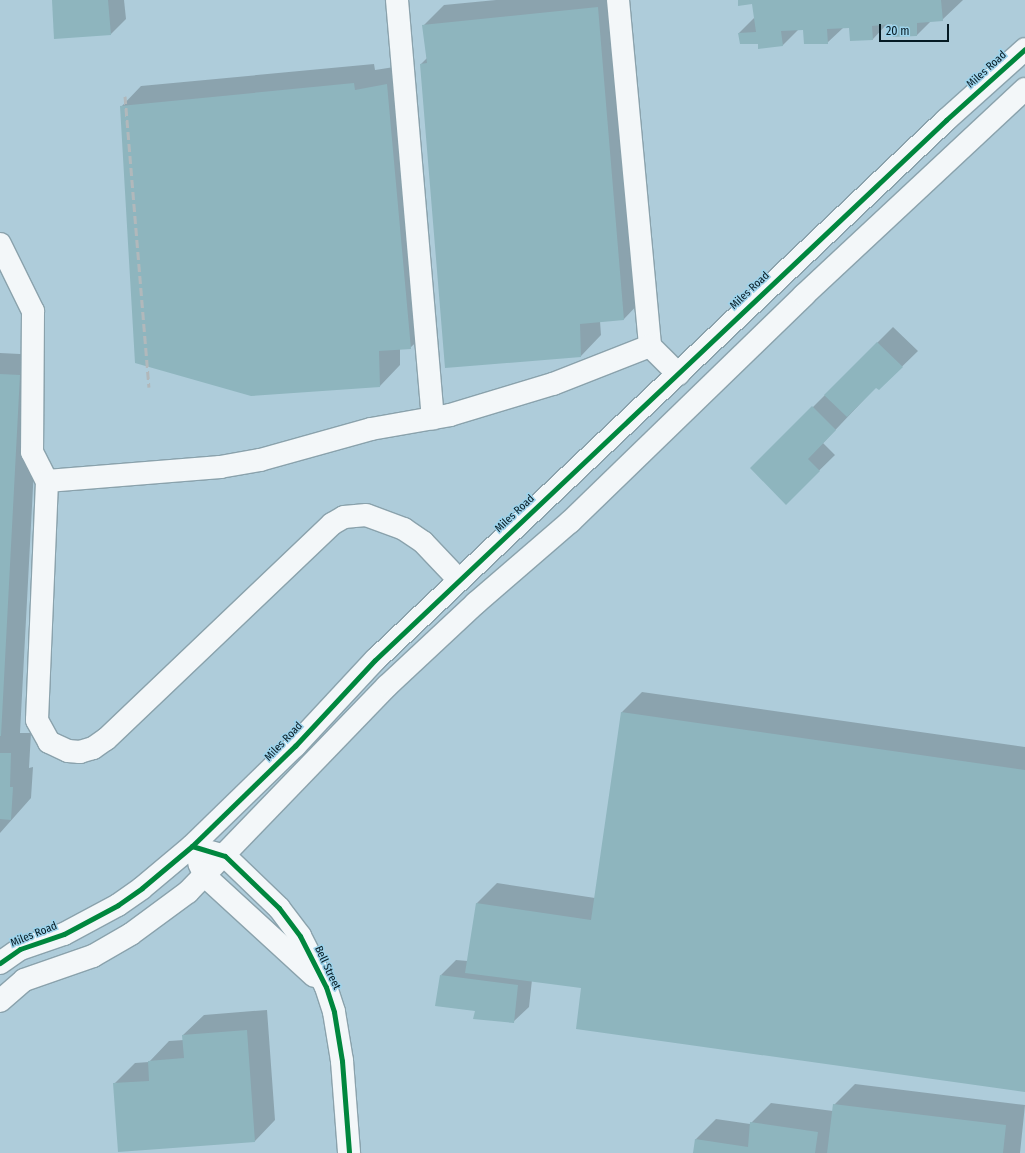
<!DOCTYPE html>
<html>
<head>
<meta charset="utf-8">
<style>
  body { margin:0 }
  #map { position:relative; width:1025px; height:1153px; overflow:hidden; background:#aeccda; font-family:"Fira Sans Condensed",sans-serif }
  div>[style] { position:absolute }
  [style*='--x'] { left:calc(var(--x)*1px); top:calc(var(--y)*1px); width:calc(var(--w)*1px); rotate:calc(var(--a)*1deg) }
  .shadow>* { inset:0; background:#0003 }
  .building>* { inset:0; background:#8eb5be }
  .roads { filter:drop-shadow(1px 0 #8aa2ac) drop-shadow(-1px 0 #8aa2ac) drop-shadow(0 1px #8aa2ac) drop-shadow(0 -1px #8aa2ac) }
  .minor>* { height:22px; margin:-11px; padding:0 11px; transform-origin:11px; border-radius:11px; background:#f3f7f9 }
  .rail>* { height:3px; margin-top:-1.5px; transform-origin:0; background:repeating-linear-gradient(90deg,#b1b8bb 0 8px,transparent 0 12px) }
  .cycleway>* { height:5px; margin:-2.5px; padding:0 2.5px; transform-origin:2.5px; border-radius:2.5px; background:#00873e }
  span { translate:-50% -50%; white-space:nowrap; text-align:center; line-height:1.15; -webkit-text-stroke:3px #9dd3eb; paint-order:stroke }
  .street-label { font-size:11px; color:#051a23 }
  .scale { position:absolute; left:879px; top:24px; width:70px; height:18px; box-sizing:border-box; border:2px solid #051a23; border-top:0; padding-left:5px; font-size:12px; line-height:14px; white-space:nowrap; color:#051a23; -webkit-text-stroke:3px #9dd3eb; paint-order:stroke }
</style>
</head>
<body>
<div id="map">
  <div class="shadow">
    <div style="clip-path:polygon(53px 0,124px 0,126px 19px,111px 34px)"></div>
    <div style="clip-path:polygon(496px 0,619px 0,644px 298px,624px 319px,600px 321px,601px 335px,581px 356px,421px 64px,427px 58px,423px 26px,444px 5px)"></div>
    <div style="clip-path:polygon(739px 0,963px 0,942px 20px,931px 21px,917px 35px,893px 23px,888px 23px,873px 39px,851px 40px,850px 27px,843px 28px,827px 43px,804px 29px,799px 29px,783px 45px,758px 43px,739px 33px,755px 17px,753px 3px)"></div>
    <div style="clip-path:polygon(374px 64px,375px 70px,407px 65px,431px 328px,410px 348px,400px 349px,400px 365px,380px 386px,121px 107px,141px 86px)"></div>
    <div style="clip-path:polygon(893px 327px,918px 351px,879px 389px,876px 387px,823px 443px,835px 455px,786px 503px,752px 468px)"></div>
    <div style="clip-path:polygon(0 353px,40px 355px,20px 733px,31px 733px,29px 768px,33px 767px,31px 798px,0 833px)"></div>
    <div style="clip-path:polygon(642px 692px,1025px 747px,1025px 1091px,582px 987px,532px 980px,529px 1007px,513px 1022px,476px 1010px,441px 975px,456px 960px,468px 961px,477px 903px,497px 883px,595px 898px,622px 712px)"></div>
    <div style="clip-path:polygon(267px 1010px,275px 1120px,255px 1141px,114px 1084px,135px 1063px,149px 1062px,169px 1041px,184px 1040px,183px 1035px,204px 1015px)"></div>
    <div style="clip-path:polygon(855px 1084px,1025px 1105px,1020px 1153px,694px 1153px,696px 1139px,716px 1119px,750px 1124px,771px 1103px,833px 1111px,834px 1105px)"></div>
  </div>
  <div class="building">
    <div style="clip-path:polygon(52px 0,108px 0,111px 35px,54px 39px)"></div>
    <div style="clip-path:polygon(738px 0,941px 0,943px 21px,917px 23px,917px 36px,893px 37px,892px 24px,872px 26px,873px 40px,850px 41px,849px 28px,827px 29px,828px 44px,804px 44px,803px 30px,781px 31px,783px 46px,758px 49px,758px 44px,740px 44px,738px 33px,756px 32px,752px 4px,738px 6px)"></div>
    <div style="clip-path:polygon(598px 7px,624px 320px,580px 324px,581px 357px,445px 368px,420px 64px,427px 63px,422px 25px)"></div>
    <div style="clip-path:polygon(354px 83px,355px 90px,387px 84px,411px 349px,379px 351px,380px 387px,251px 396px,135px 363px,120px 106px)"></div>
    <div style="clip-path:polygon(877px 342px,903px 367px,879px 390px,876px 388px,847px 417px,824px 395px)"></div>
    <div style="clip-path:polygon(0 374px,20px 375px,1px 736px,0 736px)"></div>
    <div style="clip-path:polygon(812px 406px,836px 430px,808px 459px,820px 471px,786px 505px,750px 468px)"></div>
    <div style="clip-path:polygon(621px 712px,1025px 770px,1025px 1092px,576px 1029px,581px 988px,465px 973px,476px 903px,591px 920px)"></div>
    <div style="clip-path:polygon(0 753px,11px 753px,10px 787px,13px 787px,11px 820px,0 819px)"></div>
    <div style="clip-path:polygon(440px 975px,518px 985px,514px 1023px,473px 1019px,475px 1011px,435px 1006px)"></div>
    <div style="clip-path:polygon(247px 1030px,255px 1142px,118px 1152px,113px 1083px,149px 1081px,148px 1061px,184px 1058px,182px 1035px)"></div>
    <div style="clip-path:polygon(833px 1104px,1006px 1125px,1003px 1153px,827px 1153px)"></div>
    <div style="clip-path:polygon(750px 1122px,818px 1132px,815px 1153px,693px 1153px,695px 1139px,748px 1147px)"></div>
  </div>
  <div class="roads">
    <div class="minor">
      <div style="--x:397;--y:0;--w:420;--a:85.1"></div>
      <div style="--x:618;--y:0;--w:347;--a:84.7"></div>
      <div style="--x:650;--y:346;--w:40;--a:45"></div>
      <div style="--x:0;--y:244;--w:75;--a:63.8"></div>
      <div style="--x:33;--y:311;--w:141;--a:90.4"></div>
      <div style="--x:32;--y:452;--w:33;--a:63"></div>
      <div style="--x:459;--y:580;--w:52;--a:-133.5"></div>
      <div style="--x:423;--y:542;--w:23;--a:-146"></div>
      <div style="--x:404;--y:529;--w:40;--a:-159.8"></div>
      <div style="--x:366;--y:515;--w:22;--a:175"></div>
      <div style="--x:344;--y:517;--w:14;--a:150"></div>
      <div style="--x:332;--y:524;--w:312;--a:136.4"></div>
      <div style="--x:106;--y:739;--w:16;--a:145"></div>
      <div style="--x:93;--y:748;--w:14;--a:163"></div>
      <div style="--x:80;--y:752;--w:12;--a:-175"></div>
      <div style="--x:68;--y:751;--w:21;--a:-155"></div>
      <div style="--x:49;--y:742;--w:25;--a:-119"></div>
      <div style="--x:37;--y:720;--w:239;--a:-87.6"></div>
      <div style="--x:47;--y:481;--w:174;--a:-4.6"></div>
      <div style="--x:220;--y:467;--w:41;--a:-9.9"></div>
      <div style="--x:260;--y:460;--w:115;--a:-15.6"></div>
      <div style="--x:371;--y:429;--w:80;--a:-10"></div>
      <div style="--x:450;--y:415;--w:108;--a:-16.8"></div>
      <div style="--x:553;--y:384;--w:104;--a:-21.4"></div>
      <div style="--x:210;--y:852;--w:16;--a:15"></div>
      <div style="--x:225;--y:856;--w:75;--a:43.9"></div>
      <div style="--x:279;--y:908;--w:35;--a:53"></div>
      <div style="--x:300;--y:936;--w:57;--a:63"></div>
      <div style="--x:326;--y:987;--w:26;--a:72"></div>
      <div style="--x:334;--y:1012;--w:50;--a:80.7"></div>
      <div style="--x:342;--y:1061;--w:92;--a:85.6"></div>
      <div style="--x:199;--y:863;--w:14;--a:65"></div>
      <div style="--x:205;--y:876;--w:148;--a:42.5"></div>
      <div style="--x:0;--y:963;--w:24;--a:-35"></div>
      <div style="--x:20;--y:949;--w:46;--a:-18.8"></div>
      <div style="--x:64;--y:934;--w:61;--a:-28.2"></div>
      <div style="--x:118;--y:905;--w:29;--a:-35"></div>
      <div style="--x:142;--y:888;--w:65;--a:-40"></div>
      <div style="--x:192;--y:846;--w:144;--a:-44.2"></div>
      <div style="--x:295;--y:746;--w:117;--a:-47.1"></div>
      <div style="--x:375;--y:660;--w:786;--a:-43.4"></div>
      <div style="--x:946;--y:120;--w:106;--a:-41.9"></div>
      <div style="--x:0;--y:1001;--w:32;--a:-41"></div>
      <div style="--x:24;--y:980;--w:73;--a:-19.2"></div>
      <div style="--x:93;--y:956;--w:44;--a:-30.1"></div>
      <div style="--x:131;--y:934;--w:71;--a:-36.4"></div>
      <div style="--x:188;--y:892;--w:286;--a:-46"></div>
      <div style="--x:387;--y:686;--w:122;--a:-43"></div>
      <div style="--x:476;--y:603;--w:124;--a:-40.8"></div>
      <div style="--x:570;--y:522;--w:326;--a:-44.1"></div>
      <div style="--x:804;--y:295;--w:302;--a:-43"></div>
    </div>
  </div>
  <div class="rail">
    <div style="--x:125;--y:96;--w:292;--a:85.3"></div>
  </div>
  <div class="cycleway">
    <div style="--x:192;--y:846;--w:34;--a:17"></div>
    <div style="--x:225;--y:856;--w:75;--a:43.9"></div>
    <div style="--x:279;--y:908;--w:35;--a:53"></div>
    <div style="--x:300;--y:936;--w:57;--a:63"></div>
    <div style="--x:326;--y:987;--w:26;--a:72"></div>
    <div style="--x:334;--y:1012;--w:50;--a:80.7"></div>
    <div style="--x:342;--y:1061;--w:92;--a:85.6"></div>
    <div style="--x:0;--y:963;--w:24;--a:-35"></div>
    <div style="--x:20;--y:949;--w:46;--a:-18.8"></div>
    <div style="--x:64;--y:934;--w:61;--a:-28.2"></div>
    <div style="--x:118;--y:905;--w:29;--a:-35"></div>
    <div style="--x:142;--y:888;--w:65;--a:-40"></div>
    <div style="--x:192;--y:846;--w:144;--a:-44.2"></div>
    <div style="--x:295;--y:746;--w:117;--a:-47.1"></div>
    <div style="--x:375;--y:660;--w:786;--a:-43.4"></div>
    <div style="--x:946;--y:120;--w:106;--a:-41.9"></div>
  </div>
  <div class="street-label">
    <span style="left:987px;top:70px;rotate:-42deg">Miles Road</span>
    <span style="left:750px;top:291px;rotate:-43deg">Miles Road</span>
    <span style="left:515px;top:514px;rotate:-43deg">Miles Road</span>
    <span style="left:284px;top:742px;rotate:-46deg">Miles Road</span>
    <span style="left:34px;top:935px;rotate:-22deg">Miles Road</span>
    <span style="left:327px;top:968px;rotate:65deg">Bell Street</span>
  </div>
  <div class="scale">20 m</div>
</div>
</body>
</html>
